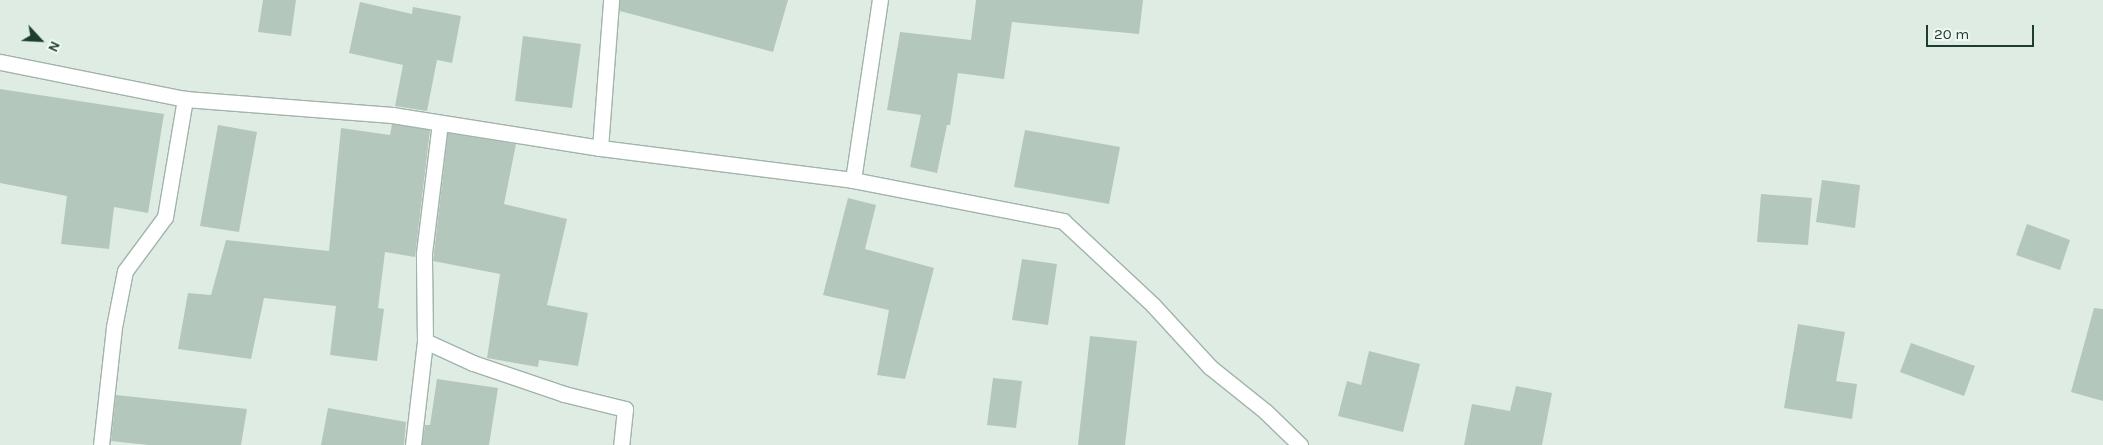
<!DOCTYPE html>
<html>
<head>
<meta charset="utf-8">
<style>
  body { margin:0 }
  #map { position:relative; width:2103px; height:445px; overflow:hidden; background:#dfece4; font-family:Karla,sans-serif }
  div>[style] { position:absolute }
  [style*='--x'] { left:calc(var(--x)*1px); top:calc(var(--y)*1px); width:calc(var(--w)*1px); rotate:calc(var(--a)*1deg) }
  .building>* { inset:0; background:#b4c7bd }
  .roads { filter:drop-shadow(1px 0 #a1b4ab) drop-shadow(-1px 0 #a1b4ab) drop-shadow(0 1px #a1b4ab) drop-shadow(0 -1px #a1b4ab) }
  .minor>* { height:15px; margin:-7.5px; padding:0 7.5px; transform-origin:7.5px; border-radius:7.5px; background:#fff }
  span { translate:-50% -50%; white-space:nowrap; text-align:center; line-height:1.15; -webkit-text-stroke:5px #eff8f3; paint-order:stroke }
  .north { position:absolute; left:15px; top:15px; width:50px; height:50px; -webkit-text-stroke:4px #eff8f3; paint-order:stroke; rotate:115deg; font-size:14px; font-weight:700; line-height:20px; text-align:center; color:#1e3d31 }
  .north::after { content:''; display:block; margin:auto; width:18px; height:22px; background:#1e3d31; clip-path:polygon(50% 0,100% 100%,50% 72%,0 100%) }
  .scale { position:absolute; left:1926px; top:25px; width:108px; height:22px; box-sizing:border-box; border:2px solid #1e3d31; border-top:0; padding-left:6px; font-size:15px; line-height:18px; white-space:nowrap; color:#1e3d31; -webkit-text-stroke:4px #eff8f3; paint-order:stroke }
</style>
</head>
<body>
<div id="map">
  <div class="building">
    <div style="clip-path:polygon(263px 0,296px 0,291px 36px,258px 32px)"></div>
    <div style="clip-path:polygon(620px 0,788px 0,773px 52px,620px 11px)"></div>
    <div style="clip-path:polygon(976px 0,1143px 0,1139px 34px,1012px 22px,1004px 79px,958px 73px,950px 125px,947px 125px,937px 173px,910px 167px,921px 115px,887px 110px,900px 32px,971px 40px)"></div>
    <div style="clip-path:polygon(360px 2px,412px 14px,413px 7px,461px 16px,452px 63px,437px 60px,427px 111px,395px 106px,403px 65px,349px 53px)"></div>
    <div style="clip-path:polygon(523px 36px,581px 44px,572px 108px,515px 101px)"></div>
    <div style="clip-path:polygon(0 89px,164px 114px,148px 213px,114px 207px,109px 249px,61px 244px,67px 196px,0 183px)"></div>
    <div style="clip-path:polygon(392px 124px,430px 130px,415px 257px,385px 252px,378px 308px,384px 309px,377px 361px,330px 355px,336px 306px,264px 298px,251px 359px,178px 349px,188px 293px,211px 295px,226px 240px,329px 251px,341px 128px,390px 135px)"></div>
    <div style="clip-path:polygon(218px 125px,257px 132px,239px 232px,200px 226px)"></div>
    <div style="clip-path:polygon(1025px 130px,1120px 147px,1109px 204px,1014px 187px)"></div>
    <div style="clip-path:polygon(448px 133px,516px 144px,504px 204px,567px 219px,547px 305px,588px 313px,578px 366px,539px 360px,538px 367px,487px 358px,500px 274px,433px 261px)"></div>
    <div style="clip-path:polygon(1822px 180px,1860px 185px,1855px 228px,1816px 222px)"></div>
    <div style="clip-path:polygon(1761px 194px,1812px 198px,1808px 245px,1757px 242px)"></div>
    <div style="clip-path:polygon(848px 198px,876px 205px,865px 249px,934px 268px,905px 379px,877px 375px,889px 310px,823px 295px)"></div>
    <div style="clip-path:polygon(2027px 224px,2070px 240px,2060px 270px,2016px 255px)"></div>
    <div style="clip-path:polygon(1022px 259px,1057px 264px,1048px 325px,1012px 320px)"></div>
    <div style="clip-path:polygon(2094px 308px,2103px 309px,2103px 401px,2071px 392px)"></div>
    <div style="clip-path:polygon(1798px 324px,1845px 332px,1836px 381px,1857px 384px,1852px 419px,1784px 408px)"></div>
    <div style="clip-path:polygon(1090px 336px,1137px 341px,1125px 445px,1078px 445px)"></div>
    <div style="clip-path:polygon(1911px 343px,1975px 366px,1964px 396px,1900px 372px)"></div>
    <div style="clip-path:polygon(1369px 351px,1420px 364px,1403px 432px,1338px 416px,1347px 381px,1361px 385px)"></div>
    <div style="clip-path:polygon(993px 378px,1022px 381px,1016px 428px,987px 425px)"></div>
    <div style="clip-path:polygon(437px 379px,498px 388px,489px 445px,422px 445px,425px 425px,430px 425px)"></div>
    <div style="clip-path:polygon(1516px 386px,1552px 393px,1542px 445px,1464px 445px,1472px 404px,1510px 411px)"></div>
    <div style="clip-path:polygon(116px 395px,247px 409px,241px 445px,149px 445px,111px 441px)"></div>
    <div style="clip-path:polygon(328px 408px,406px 422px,404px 445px,321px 445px)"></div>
  </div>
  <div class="roads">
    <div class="minor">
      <div style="--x:0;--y:62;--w:189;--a:11.3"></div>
      <div style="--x:185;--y:99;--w:208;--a:4.4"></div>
      <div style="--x:392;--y:115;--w:211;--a:9"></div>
      <div style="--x:600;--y:148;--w:255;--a:7.2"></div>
      <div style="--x:853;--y:180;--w:214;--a:11"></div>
      <div style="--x:1063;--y:221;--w:123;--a:43"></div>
      <div style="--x:1153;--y:305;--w:84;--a:47.4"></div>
      <div style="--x:1210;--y:367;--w:70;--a:38.7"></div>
      <div style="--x:1265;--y:411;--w:49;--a:44.2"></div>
      <div style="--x:600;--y:148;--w:148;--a:-85.7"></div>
      <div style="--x:853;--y:180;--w:182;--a:-81.5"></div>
      <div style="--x:425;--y:341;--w:53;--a:24.6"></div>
      <div style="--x:473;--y:363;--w:96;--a:18.8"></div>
      <div style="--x:564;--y:394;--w:63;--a:13.8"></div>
      <div style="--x:625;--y:409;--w:36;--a:96"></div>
      <div style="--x:101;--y:445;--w:119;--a:-83.7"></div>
      <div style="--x:114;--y:327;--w:57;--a:-78.9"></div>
      <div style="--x:125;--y:271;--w:67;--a:-53.5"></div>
      <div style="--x:165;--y:217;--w:120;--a:-80.4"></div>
      <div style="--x:413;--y:445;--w:105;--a:-83.4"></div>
      <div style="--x:425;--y:341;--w:88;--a:-90.7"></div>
      <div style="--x:424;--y:253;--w:131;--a:-83"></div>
    </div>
  </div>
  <div class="north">N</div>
  <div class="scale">20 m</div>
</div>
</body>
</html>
